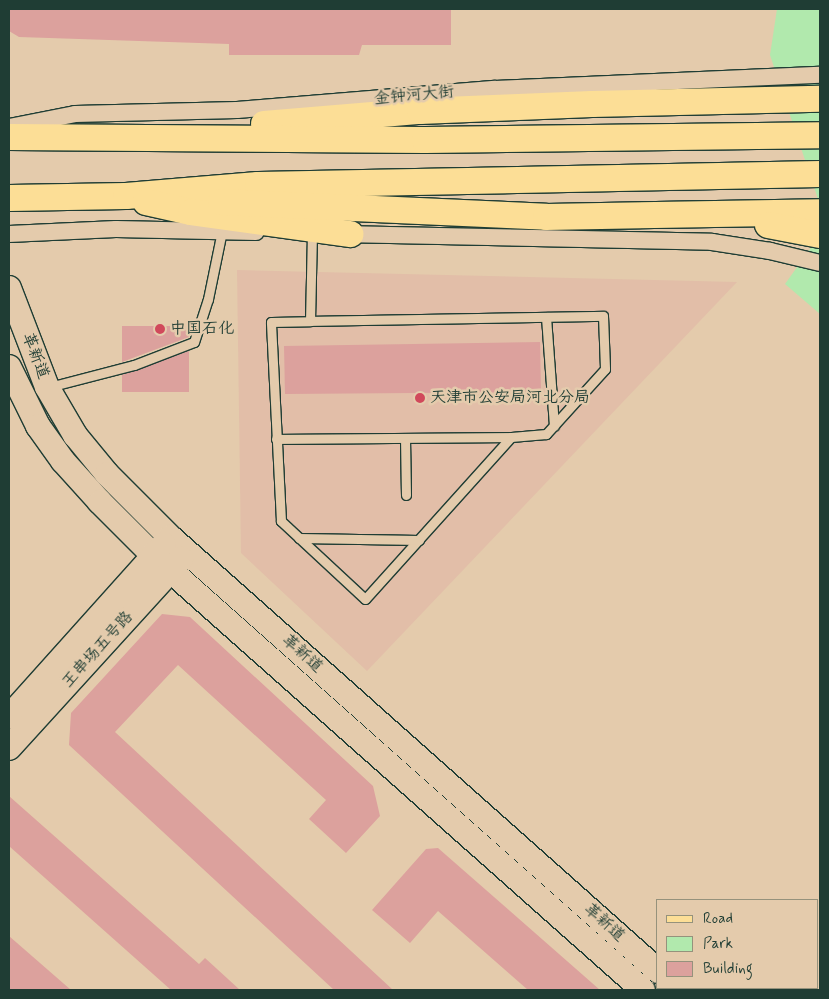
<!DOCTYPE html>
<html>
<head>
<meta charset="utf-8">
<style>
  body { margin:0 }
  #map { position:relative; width:829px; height:999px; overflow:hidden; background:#e4cbac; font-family:Mynerve,"LXGW WenKai TC",sans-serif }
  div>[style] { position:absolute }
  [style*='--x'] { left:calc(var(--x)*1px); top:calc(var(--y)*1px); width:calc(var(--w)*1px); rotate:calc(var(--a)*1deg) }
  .built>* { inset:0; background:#e2bea8 }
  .green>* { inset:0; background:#b1e9ad }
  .building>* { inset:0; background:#dca19d }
  .roads { filter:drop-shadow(1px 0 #1f3d34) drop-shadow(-1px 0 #1f3d34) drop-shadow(0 1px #1f3d34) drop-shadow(0 -1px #1f3d34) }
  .lane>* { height:9px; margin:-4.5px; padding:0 4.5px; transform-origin:4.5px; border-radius:4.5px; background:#e4cbac }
  .street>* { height:16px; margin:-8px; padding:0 8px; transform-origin:8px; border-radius:8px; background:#e4cbac }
  .secondary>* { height:24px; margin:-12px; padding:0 12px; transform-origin:12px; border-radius:12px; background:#e4cbac }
  .primary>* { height:26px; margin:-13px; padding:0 13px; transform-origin:13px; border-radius:13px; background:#fcde96 }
  .dots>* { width:14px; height:14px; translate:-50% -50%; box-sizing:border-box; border:2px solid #e4cbac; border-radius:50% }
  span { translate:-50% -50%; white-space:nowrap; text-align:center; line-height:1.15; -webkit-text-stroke:5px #e4cbac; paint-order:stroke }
  .street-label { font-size:16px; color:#1f3d34 }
  .poi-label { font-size:16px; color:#1f3d34 }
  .left { translate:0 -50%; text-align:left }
  .frame { position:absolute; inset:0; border:10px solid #1f3d34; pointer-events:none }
  .legend { position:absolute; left:656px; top:899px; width:162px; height:90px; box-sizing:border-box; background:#e4cbac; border:1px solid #95927c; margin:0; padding:6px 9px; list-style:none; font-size:15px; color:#1f3d34 }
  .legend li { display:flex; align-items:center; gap:10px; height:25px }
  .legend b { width:25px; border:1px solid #95927c }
</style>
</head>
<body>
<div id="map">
  <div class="built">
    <div style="clip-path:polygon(237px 270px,737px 282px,367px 671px,241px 553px)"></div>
  </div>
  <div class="green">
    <div style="clip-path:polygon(777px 9px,820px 9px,820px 205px,770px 55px)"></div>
    <div style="clip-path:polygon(820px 235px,820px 314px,785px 284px)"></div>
  </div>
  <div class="building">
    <div style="clip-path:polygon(9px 9px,451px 9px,451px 45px,362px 45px,359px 55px,229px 55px,229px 44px,19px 37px,9px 31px)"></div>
    <div style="clip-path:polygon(122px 326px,189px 326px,189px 337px,122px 362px)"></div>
    <div style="clip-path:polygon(540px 342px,541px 392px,285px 394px,284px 346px)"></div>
    <div style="clip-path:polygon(189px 351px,189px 392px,122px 392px,122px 375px)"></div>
    <div style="clip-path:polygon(162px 614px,190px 617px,373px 786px,380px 816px,346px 853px,309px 819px,326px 800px,178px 665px,115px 732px,393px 990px,334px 990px,69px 745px,71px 713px)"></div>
    <div style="clip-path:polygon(9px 796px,199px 964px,205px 958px,240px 990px,171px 990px,9px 846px)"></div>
    <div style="clip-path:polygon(438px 848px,600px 990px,528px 990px,438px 911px,410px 943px,372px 910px,426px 849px)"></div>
    <div style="clip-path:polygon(9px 936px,71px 990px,9px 990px)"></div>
  </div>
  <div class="roads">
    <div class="lane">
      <div style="--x:546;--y:317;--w:109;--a:85.8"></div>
      <div style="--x:310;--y:321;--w:293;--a:-1"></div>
      <div style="--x:603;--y:316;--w:53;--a:87.8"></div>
      <div style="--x:605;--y:369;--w:88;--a:132.2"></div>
      <div style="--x:546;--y:434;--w:35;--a:175"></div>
      <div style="--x:511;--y:437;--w:218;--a:132"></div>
      <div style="--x:365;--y:599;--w:115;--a:-137.1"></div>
      <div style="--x:281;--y:521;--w:199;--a:-92.9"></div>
      <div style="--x:271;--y:322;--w:39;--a:-1"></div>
      <div style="--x:310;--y:321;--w:88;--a:-88.7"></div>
      <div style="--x:49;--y:387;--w:88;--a:-14.5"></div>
      <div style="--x:134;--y:365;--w:64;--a:-21"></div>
      <div style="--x:194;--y:342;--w:45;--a:-72"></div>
      <div style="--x:208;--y:299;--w:69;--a:-78.4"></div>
      <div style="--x:405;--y:438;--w:57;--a:89"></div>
      <div style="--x:276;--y:439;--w:235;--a:-0.5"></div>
      <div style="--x:299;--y:538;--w:120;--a:1"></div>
    </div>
    <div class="street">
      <div style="--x:9;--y:127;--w:67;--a:-11.1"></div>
      <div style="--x:75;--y:114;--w:162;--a:-1.4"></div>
      <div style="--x:237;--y:110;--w:259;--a:-4.7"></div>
      <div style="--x:495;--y:89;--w:325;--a:-2.5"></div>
      <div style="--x:9;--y:234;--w:107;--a:-2.7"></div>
      <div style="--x:116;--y:229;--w:140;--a:1.2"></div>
      <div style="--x:341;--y:234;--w:371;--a:1.2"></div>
      <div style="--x:712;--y:242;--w:59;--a:8.8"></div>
      <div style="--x:770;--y:251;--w:51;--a:13.5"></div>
    </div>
    <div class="secondary">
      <div style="--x:9;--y:288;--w:106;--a:69"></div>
      <div style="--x:47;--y:387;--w:56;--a:59.7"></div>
      <div style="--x:75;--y:435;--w:50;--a:50.6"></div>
      <div style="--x:107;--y:474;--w:89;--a:45"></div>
      <div style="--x:170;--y:537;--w:653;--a:41.65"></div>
      <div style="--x:9;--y:367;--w:66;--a:63.8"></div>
      <div style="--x:38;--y:426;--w:43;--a:54.5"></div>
      <div style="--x:63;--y:461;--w:55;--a:47.9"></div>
      <div style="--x:100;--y:502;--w:75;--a:45"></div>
      <div style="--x:153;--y:555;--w:655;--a:41.6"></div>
      <div style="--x:9;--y:717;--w:232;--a:-48.1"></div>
      <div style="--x:9;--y:748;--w:256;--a:-47.7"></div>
      <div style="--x:676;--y:988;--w:4;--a:34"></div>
    </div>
    <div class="primary">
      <div style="--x:264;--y:124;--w:157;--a:-4.8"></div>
      <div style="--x:420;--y:111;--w:172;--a:-2.3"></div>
      <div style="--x:592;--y:104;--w:228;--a:-1.3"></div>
      <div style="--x:9;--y:137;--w:416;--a:0.4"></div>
      <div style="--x:425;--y:140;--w:395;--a:-0.7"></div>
      <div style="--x:9;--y:198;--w:117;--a:-1"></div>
      <div style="--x:126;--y:196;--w:132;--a:-4.8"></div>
      <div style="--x:258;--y:185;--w:562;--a:-1.12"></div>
      <div style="--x:146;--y:202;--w:46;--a:12.5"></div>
      <div style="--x:191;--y:212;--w:161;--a:7.9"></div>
      <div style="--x:221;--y:202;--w:325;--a:2.6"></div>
      <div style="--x:546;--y:217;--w:274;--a:-1"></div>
      <div style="--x:768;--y:225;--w:53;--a:10.9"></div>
    </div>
  </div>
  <div class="dots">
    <div style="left:160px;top:329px;background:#d1495b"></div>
    <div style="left:420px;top:398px;background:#d1495b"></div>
  </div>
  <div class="street-label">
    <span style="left:414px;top:96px;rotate:-5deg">金钟河大街</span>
    <span style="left:35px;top:356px;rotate:69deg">革新道</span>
    <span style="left:98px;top:650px;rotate:-48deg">王串场五号路</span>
    <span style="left:302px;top:654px;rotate:42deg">革新道</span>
    <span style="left:604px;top:923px;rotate:42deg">革新道</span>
  </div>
  <div class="poi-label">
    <span class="left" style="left:170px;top:329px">中国石化</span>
    <span class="left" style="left:430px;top:398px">天津市公安局河北分局</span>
  </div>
  <div class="frame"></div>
  <ul class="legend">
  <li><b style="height:6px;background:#fcde96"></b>Road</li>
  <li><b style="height:14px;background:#b1e9ad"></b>Park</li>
  <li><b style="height:14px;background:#dca19d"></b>Building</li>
  </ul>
</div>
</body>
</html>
